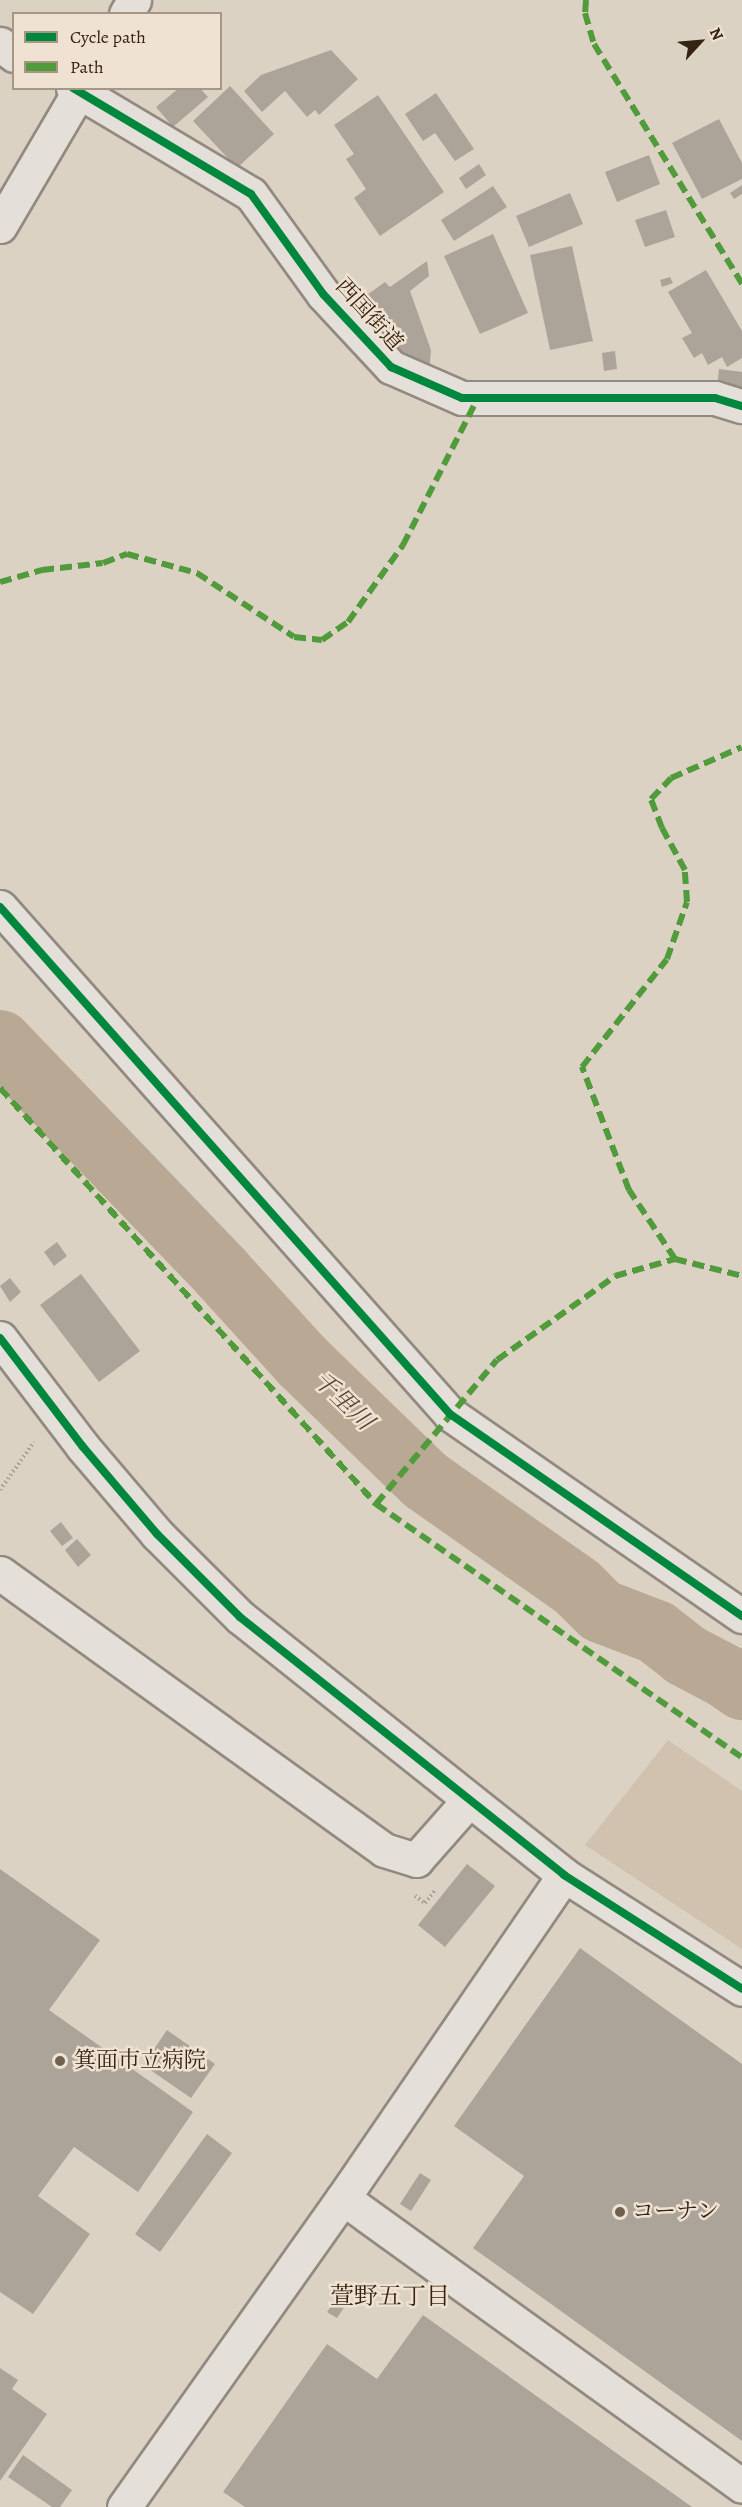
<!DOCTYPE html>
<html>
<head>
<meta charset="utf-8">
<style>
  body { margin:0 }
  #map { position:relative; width:742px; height:2507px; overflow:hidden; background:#dcd2c4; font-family:Alegreya,"Noto Serif JP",serif }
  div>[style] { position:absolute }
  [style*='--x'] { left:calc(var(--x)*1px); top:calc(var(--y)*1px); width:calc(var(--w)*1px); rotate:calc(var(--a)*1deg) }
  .green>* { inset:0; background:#d1c2af }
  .river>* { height:64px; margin:-32px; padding:0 32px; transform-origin:32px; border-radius:32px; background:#b9a994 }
  .building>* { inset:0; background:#aca499 }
  .path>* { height:4px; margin-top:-2px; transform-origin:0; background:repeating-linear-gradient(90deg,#a59e97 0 1.5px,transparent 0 4.5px) }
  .roads { filter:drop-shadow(2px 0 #928a80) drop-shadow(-2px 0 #928a80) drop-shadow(0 2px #928a80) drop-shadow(0 -2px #928a80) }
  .minor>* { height:33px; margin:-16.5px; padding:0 16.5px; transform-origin:16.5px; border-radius:16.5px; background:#e4dfd8 }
  .quiet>* { height:6px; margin-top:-3px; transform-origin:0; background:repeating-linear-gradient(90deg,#519b3c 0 12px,transparent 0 18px) }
  .cycleway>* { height:8px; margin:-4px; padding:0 4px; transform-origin:4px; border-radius:4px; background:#00873e }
  .dots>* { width:16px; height:16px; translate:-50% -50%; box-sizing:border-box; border:3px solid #efe2d2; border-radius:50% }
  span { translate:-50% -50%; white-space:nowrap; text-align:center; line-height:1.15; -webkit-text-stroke:5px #efe2d2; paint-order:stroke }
  .street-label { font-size:22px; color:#352412 }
  .poi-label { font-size:22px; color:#352412 }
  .left { translate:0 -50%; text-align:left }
  .water-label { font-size:24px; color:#584733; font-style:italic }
  .neighbourhood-label { font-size:24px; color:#352412 }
  .legend { position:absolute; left:12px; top:12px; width:210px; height:78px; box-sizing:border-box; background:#efe2d2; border:2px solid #a59685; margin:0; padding:8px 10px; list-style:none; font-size:18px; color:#352412 }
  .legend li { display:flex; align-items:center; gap:12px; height:30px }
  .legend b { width:30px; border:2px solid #a59685 }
  .north { position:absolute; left:670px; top:12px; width:60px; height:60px; -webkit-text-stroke:4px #efe2d2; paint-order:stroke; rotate:64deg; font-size:16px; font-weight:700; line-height:24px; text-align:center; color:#352412 }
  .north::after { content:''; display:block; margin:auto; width:21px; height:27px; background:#352412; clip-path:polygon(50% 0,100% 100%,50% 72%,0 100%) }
</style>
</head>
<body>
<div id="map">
  <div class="green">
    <div style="clip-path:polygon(668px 1740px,742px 1791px,742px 1949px,585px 1845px)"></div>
  </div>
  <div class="river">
    <div style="--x:0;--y:1042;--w:319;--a:46.1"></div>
    <div style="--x:221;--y:1272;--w:122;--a:47.7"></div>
    <div style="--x:303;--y:1362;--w:171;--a:44.1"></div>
    <div style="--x:426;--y:1481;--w:184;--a:35.1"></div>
    <div style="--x:577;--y:1587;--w:34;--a:45"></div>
    <div style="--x:601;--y:1611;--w:59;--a:20.9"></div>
    <div style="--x:656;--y:1632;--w:37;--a:38"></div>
    <div style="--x:685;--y:1655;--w:47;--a:27.6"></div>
    <div style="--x:727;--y:1677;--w:19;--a:36"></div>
  </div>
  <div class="building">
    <div style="clip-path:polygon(331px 50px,358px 79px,319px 115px,315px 110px,307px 117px,285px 91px,262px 112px,244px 91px,261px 75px)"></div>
    <div style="clip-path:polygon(230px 86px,274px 134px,237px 168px,193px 121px)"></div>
    <div style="clip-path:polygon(179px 88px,200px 88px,208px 97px,173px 127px,156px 107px)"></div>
    <div style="clip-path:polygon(436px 93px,474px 149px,455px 161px,435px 133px,423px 141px,405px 114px)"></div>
    <div style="clip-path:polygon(378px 95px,444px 192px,380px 236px,354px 198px,366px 189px,346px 159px,354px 154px,334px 125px)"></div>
    <div style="clip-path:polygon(719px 119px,742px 163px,742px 179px,702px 199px,672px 143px)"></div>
    <div style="clip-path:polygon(649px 155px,660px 184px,617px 202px,605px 172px)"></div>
    <div style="clip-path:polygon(479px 164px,486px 175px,466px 189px,459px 178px)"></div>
    <div style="clip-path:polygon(742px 185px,742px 194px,734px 199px,730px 193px)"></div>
    <div style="clip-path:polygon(493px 186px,507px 207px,454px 241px,441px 220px)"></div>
    <div style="clip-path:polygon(570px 193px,583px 224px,529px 247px,516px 216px)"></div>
    <div style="clip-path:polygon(666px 210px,675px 237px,645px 247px,635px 220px)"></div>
    <div style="clip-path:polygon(493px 234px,528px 313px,480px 334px,444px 256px)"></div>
    <div style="clip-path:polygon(572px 246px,593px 341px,550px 350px,530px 255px)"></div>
    <div style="clip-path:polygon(427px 261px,429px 276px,410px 291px,431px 350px,429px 373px,388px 355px,353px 305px,385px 282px,390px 287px)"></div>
    <div style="clip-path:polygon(706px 270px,742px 331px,742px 358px,727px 367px,722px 357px,708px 365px,702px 353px,694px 358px,682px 338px,692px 333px,668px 292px)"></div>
    <div style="clip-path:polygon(670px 277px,673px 283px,662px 287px,660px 280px)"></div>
    <div style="clip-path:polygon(615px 351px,617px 369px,604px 371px,602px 353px)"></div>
    <div style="clip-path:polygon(719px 369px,742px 372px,742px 391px,717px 387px)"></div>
    <div style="clip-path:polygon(57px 1242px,67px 1256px,54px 1266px,44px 1252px)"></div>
    <div style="clip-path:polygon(81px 1274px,140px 1351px,99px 1382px,40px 1305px)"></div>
    <div style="clip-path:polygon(10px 1278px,21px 1292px,10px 1302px,0 1286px)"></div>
    <div style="clip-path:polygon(61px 1522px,73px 1538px,62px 1546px,50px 1531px)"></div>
    <div style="clip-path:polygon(77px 1539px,91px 1555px,78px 1567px,65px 1550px)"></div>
    <div style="clip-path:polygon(467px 1864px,495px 1886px,445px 1947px,418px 1925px)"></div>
    <div style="clip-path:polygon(0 1869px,100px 1940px,49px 2010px,193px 2112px,138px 2192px,74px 2147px,38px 2196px,90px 2234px,33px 2314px,0 2292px)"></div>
    <div style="clip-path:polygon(580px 1948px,742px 2064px,742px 2441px,473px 2248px,524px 2176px,454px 2126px)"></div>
    <div style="clip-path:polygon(167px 2030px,215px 2064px,191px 2098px,143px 2065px)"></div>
    <div style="clip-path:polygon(207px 2134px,232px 2153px,160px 2252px,135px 2234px)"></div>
    <div style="clip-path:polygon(420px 2173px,431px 2180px,411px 2211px,400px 2204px)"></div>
    <div style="clip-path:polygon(344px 2288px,353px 2294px,337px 2318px,327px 2312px)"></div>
    <div style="clip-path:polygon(423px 2315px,692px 2507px,245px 2507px,223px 2492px,327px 2344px,377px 2379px)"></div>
    <div style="clip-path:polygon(0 2368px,18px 2380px,12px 2389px,47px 2414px,0 2481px)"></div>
    <div style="clip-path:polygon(23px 2455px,72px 2490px,60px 2507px,52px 2507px,8px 2477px)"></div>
  </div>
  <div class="path">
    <div style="--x:0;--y:1490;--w:59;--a:-54.7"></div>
    <div style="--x:415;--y:1896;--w:12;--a:35"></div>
    <div style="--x:425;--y:1903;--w:16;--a:-52"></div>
  </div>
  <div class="roads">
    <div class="minor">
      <div style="--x:126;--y:14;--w:16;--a:-60"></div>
      <div style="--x:0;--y:44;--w:18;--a:38"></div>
      <div style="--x:73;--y:88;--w:207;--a:30.8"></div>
      <div style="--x:251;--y:194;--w:123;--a:54.2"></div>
      <div style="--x:323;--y:294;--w:100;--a:47"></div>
      <div style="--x:391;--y:367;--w:77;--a:23.6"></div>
      <div style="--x:462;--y:398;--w:253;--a:0"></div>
      <div style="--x:715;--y:398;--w:28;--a:17"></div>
      <div style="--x:0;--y:226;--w:160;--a:-59.6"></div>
      <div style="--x:0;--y:907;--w:678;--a:48.41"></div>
      <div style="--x:450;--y:1414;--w:355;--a:34.7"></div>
      <div style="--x:0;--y:1338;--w:137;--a:52.7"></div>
      <div style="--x:83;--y:1447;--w:114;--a:49.6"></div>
      <div style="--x:157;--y:1534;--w:117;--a:45"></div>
      <div style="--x:240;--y:1617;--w:414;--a:38.5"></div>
      <div style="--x:564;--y:1875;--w:211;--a:32.6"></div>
      <div style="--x:0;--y:1573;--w:473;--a:35.8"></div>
      <div style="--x:384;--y:1850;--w:34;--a:17"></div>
      <div style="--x:416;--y:1860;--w:80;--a:-48.5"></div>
      <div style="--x:343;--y:2198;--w:492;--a:35.8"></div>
      <div style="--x:124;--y:2507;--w:379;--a:-54.7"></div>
      <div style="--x:343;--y:2198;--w:391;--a:-55.6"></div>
    </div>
  </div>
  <div class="quiet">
    <div style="--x:586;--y:0;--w:13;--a:94"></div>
    <div style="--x:585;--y:13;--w:32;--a:74"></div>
    <div style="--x:594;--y:44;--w:282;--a:58.3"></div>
    <div style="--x:0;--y:582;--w:44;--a:-15.9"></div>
    <div style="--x:42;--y:570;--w:61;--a:-6.5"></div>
    <div style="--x:103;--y:563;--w:26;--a:-21"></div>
    <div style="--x:127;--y:554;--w:73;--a:15.2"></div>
    <div style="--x:197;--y:573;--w:116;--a:33.4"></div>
    <div style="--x:294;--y:637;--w:28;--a:6"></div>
    <div style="--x:322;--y:640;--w:32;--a:-35"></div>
    <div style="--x:348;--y:622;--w:95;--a:-54.5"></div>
    <div style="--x:403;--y:545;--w:165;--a:-63"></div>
    <div style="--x:0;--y:1088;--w:561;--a:47.89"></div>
    <div style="--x:376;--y:1504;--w:445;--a:34.7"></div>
    <div style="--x:675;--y:1259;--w:83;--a:-123.7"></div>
    <div style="--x:629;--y:1190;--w:132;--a:-110.9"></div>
    <div style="--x:582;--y:1067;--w:137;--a:-51.8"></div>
    <div style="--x:667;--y:959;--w:60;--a:-70.7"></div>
    <div style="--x:687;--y:902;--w:32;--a:-94"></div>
    <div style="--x:685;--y:870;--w:48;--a:-118.7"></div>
    <div style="--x:662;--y:828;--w:31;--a:-111"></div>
    <div style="--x:651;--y:799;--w:29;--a:-46"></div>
    <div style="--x:671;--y:778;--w:77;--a:-23.6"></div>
    <div style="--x:376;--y:1504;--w:188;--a:-50"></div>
    <div style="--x:497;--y:1360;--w:145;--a:-35.4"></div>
    <div style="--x:615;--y:1276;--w:62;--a:-15.8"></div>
    <div style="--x:675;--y:1259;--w:69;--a:14.2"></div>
  </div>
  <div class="cycleway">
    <div style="--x:73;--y:88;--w:207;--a:30.8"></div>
    <div style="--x:251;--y:194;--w:123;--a:54.2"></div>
    <div style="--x:323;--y:294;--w:100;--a:47"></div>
    <div style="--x:391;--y:367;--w:77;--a:23.6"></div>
    <div style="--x:462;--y:398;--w:253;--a:0"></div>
    <div style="--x:715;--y:398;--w:28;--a:17"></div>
    <div style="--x:0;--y:907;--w:678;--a:48.41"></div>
    <div style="--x:450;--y:1414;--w:355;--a:34.7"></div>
    <div style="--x:0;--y:1338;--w:137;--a:52.7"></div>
    <div style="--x:83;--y:1447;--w:114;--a:49.6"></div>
    <div style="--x:157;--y:1534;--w:117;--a:45"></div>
    <div style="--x:240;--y:1617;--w:414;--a:38.5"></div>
    <div style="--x:564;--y:1875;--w:211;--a:32.6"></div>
  </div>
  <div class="dots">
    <div style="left:60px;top:2061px;background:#6f6150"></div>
    <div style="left:620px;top:2212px;background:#6f6150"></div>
  </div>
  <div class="street-label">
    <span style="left:369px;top:315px;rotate:48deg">西国街道</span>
  </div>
  <div class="poi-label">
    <span class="left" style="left:74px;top:2061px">箕面市立病院</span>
    <span class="left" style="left:632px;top:2212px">コーナン</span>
  </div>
  <div class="water-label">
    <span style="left:343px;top:1401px;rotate:44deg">千里川</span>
  </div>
  <div class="neighbourhood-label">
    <span style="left:390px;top:2297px">萱野五丁目</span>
  </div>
  <ul class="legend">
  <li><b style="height:8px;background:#00873e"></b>Cycle path</li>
  <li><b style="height:8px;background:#519b3c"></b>Path</li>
  </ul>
  <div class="north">N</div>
</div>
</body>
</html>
